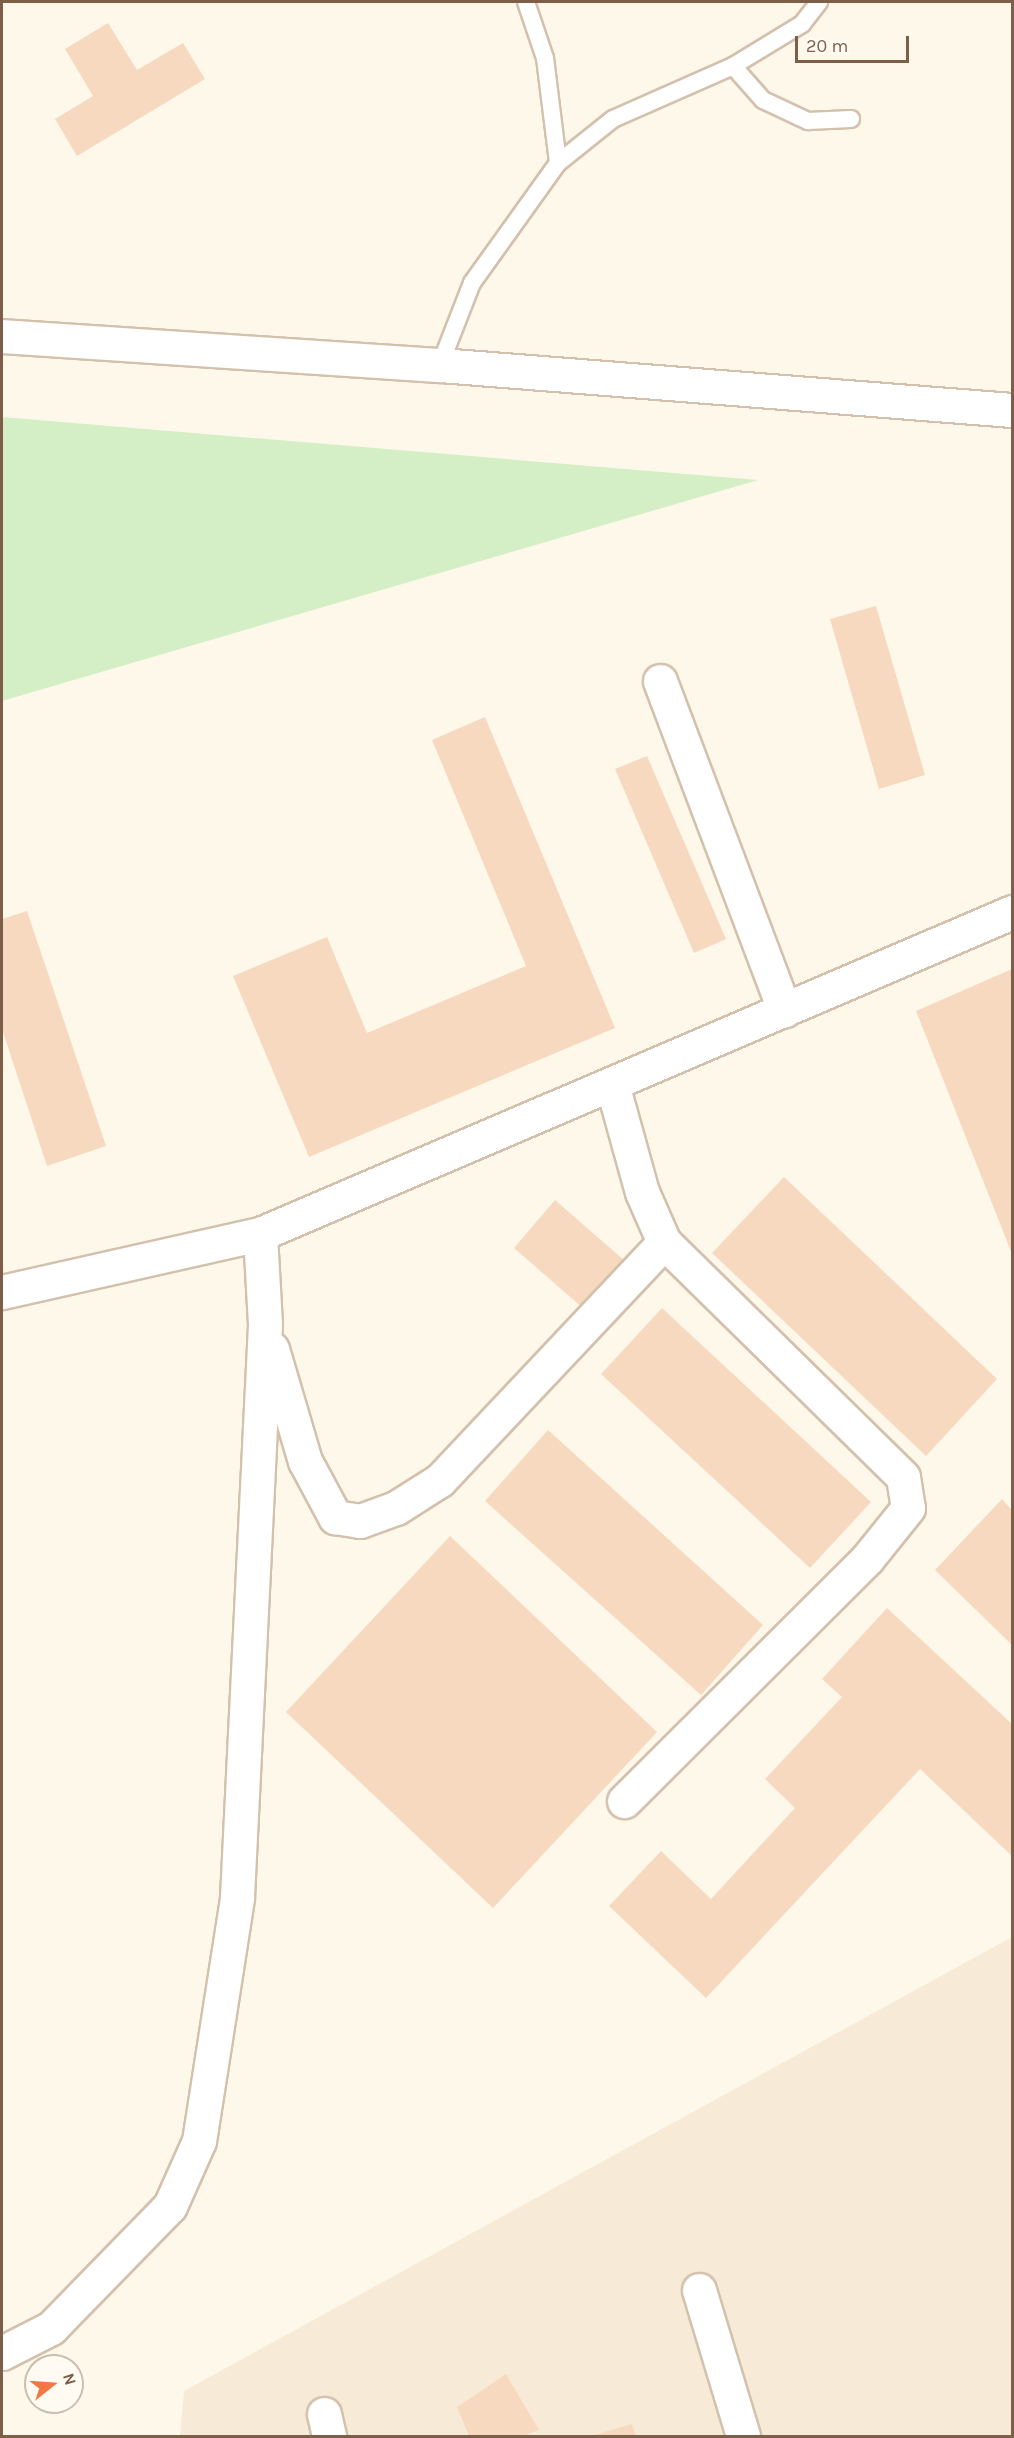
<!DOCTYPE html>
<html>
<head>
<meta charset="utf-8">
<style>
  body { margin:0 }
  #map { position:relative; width:1014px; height:2438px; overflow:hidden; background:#fef8ea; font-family:Karla,sans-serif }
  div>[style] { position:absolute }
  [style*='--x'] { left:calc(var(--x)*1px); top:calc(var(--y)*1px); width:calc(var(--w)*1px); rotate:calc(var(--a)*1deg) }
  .residential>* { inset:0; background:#f7ebd7 }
  .green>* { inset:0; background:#d4efc6 }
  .building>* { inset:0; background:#f7d9bf }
  .roads { filter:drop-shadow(2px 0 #d3c1ad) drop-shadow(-2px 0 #d3c1ad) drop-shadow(0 2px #d3c1ad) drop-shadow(0 -2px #d3c1ad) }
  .service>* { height:16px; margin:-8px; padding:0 8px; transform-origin:8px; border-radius:8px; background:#fff }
  .minor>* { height:33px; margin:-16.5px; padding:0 16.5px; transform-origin:16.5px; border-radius:16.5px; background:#fff }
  span { translate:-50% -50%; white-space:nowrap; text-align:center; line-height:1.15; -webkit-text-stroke:4.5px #fffbf3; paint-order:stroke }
  .frame { position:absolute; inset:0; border:3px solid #7d5f49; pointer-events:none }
  .north { position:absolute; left:24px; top:2354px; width:60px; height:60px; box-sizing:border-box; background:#fffbf3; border:2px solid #cbbdaf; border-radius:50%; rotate:73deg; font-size:16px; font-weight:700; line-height:24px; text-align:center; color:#7d5f49 }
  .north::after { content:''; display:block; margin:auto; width:21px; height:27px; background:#f37744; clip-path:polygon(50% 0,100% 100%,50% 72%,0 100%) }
  .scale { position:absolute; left:795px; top:36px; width:114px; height:27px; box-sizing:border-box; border:3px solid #7d5f49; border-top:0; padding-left:8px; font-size:18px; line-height:21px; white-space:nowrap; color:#7d5f49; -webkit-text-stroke:4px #fffbf3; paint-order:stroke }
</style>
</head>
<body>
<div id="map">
  <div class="residential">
    <div style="clip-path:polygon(1012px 1937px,1012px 2436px,180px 2436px,184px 2391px)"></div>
  </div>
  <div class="green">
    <div style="clip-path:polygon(2px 417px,758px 480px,2px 701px)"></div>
  </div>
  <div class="building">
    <div style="clip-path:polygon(108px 23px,137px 70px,183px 43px,205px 79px,77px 156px,55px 119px,93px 96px,65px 49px)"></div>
    <div style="clip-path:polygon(876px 606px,925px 775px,879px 789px,830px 619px)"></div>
    <div style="clip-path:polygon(485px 717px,615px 1028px,309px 1157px,233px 976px,327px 937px,367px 1033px,526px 966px,432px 740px)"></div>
    <div style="clip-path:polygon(647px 756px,726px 939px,694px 953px,615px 769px)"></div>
    <div style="clip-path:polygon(27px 911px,106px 1146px,47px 1166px,2px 1029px,2px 919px)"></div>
    <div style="clip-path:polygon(1012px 969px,1012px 1254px,916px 1011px)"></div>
    <div style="clip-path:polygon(784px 1177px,997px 1379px,926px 1456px,712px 1253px)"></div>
    <div style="clip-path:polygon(555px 1200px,625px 1261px,584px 1309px,514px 1248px)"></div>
    <div style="clip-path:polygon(662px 1308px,871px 1502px,810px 1568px,601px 1374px)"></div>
    <div style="clip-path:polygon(548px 1430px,763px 1625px,701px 1695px,485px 1501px)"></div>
    <div style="clip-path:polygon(1002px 1499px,1012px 1510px,1012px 1645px,935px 1570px)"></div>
    <div style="clip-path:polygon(450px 1536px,657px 1732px,493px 1908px,286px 1712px)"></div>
    <div style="clip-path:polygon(887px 1608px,1012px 1724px,1012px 1856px,920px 1769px,706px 1998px,609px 1906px,661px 1851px,711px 1899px,795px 1808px,765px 1779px,842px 1697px,822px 1679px)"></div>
    <div style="clip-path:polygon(506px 2374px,539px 2430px,523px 2436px,469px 2436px,457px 2407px)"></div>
    <div style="clip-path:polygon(632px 2424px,636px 2436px,591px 2436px)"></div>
  </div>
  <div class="roads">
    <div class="service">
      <div style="--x:526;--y:2;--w:59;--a:71.3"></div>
      <div style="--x:545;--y:58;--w:106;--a:82.9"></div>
      <div style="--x:733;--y:66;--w:45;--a:48.6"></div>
      <div style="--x:763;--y:100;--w:50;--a:25"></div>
      <div style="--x:808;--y:121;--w:43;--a:-2.7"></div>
      <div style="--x:440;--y:365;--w:88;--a:-68.7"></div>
      <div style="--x:472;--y:283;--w:148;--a:-54.4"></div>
      <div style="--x:558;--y:163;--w:70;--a:-38.7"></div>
      <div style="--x:613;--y:119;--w:131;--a:-23.8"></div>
      <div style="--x:733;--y:66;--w:81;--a:-31.3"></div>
      <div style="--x:802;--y:24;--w:28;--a:-52"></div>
    </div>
    <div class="minor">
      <div style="--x:2;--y:336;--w:439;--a:3.8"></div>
      <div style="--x:440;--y:365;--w:574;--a:4.5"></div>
      <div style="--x:660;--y:681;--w:352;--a:69.3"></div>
      <div style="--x:612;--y:1084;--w:112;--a:74.5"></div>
      <div style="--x:642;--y:1192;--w:55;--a:66.3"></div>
      <div style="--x:664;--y:1242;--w:335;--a:44.5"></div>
      <div style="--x:903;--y:1477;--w:31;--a:81"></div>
      <div style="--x:908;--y:1508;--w:65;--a:128.8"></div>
      <div style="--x:867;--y:1559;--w:343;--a:135.1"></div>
      <div style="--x:2;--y:1292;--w:264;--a:-12.7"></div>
      <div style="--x:272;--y:1349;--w:117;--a:73.6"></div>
      <div style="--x:305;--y:1461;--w:64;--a:61.8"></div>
      <div style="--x:335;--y:1517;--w:25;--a:9"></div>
      <div style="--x:360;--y:1521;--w:38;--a:-20"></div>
      <div style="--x:396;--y:1508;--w:52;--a:-32.5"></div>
      <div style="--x:440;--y:1480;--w:327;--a:-46.7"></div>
      <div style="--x:699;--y:2290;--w:152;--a:73.2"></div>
      <div style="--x:2;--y:2353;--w:55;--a:-27"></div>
      <div style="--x:51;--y:2328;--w:170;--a:-45.7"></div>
      <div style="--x:170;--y:2206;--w:71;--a:-66"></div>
      <div style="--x:199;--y:2141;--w:247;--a:-81.1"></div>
      <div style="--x:237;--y:1897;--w:574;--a:-87.2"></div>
      <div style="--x:265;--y:1324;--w:90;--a:-93.2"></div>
      <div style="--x:260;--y:1234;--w:818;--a:-23.18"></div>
      <div style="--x:324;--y:2414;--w:23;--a:77"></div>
    </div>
  </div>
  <div class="frame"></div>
  <div class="north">N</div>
  <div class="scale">20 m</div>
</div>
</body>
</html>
